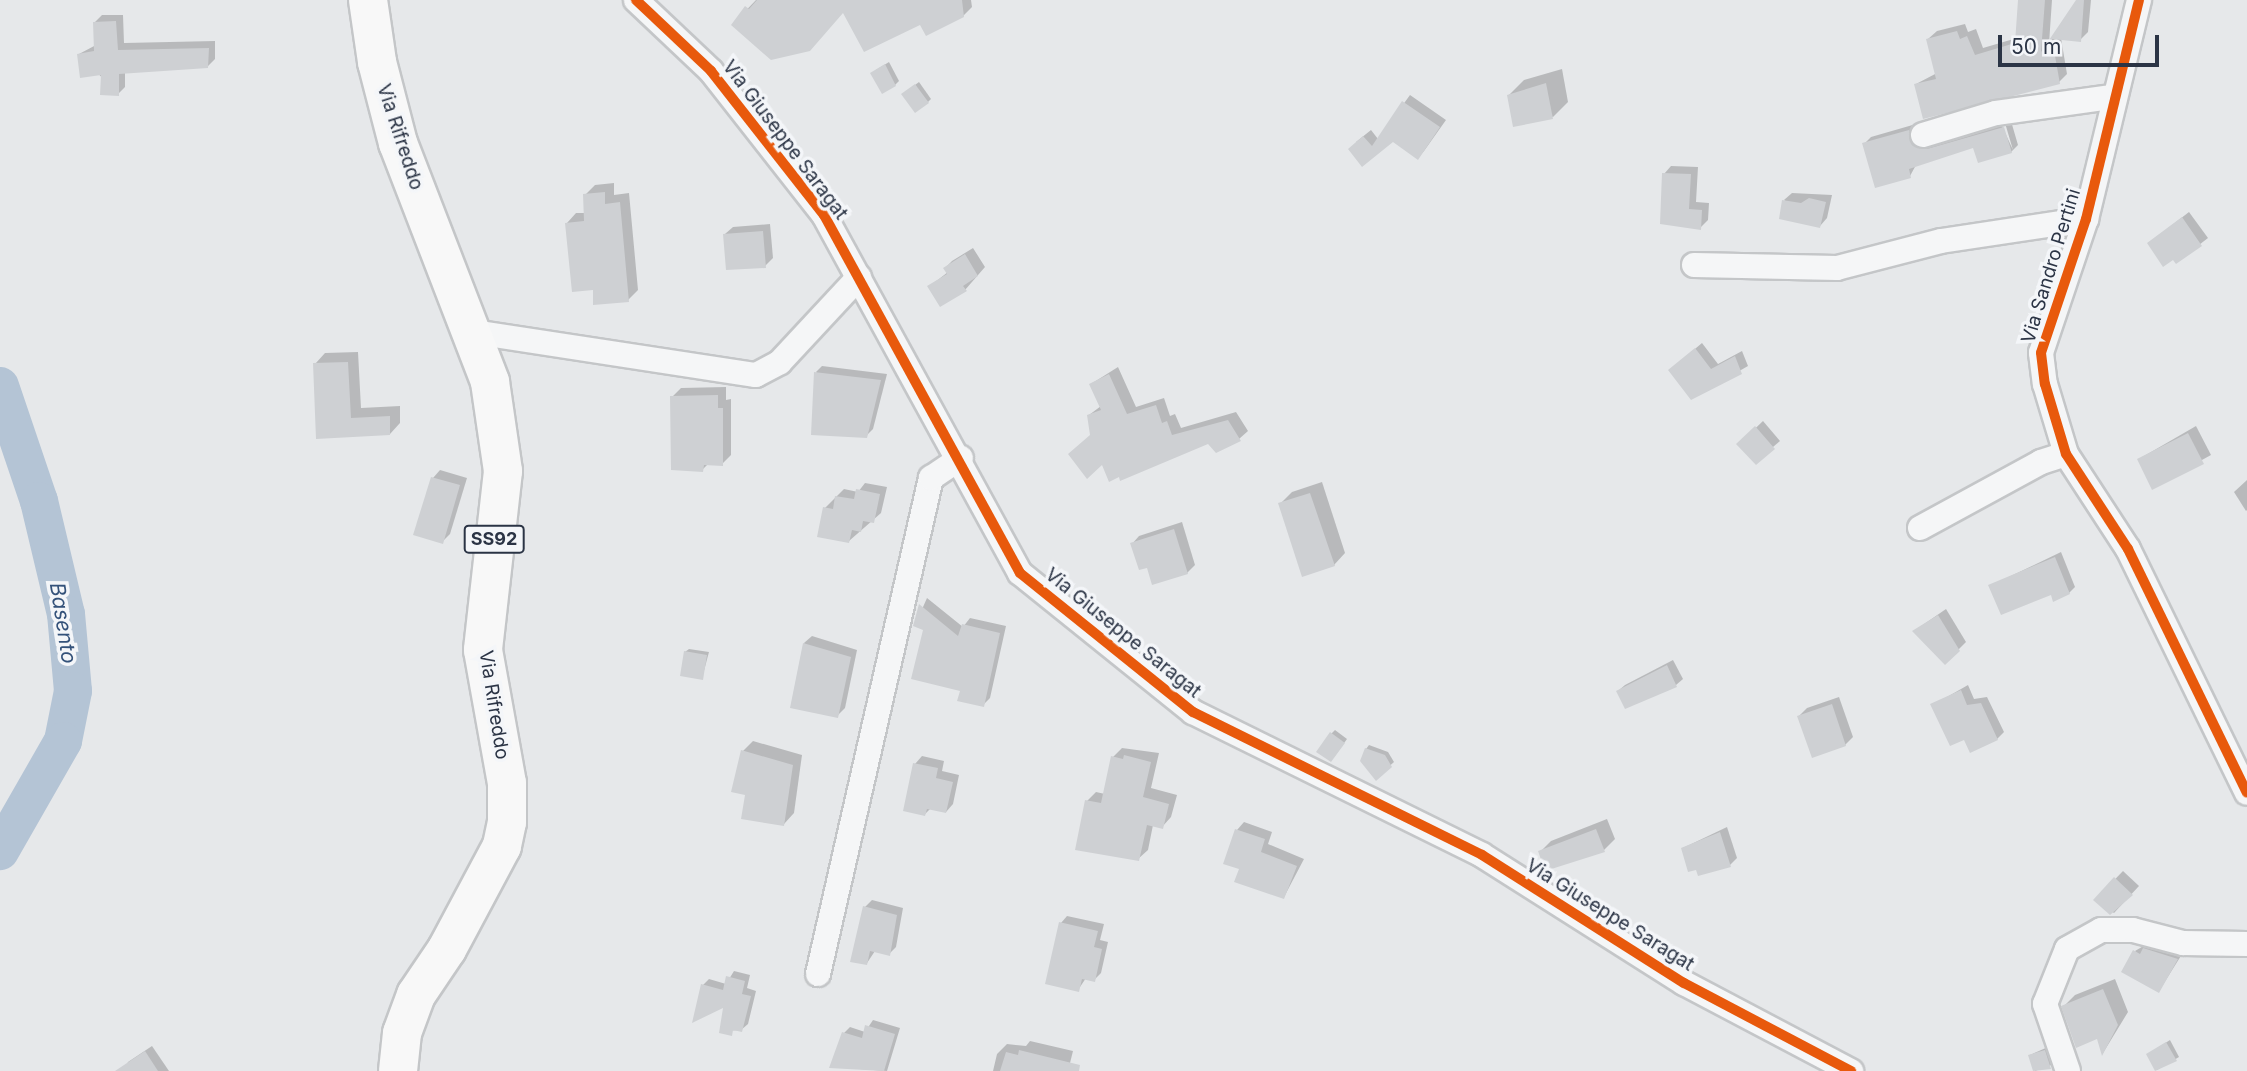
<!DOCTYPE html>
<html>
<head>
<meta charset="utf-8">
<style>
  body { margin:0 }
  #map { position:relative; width:2247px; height:1071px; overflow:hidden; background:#e6e8ea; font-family:Inter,sans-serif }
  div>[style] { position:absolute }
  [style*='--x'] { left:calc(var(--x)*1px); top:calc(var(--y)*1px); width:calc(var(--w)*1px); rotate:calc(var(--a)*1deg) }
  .shadow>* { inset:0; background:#0003 }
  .river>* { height:38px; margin:-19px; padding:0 19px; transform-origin:19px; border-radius:19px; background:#b4c4d5 }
  .building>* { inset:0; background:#ced0d3 }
  .roads { filter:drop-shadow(2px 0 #c4c6c8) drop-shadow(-2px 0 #c4c6c8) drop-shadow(0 2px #c4c6c8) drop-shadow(0 -2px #c4c6c8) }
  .minor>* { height:24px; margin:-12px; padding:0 12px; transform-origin:12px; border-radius:12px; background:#f5f6f7 }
  .primary>* { height:38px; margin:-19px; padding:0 19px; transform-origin:19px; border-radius:19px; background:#f8f8f8 }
  .cycleway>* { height:10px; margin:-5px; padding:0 5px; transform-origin:5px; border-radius:5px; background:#e8590c }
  span { translate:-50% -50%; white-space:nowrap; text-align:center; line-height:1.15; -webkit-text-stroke:7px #f4f6f9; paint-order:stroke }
  .shield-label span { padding:2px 5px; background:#f4f6f9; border:2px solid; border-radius:5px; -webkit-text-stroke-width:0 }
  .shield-label { font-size:18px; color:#2b3445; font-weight:700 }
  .street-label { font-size:19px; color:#2b3445 }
  .water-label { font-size:21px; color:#34527a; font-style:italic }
  .scale { position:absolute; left:1998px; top:35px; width:161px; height:32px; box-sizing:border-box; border:4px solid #2b3445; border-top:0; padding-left:9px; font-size:21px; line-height:24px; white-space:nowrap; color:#2b3445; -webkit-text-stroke:5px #f4f6f9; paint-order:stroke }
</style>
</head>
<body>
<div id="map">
  <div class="shadow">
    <div style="clip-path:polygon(756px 0,971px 0,972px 7px,963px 16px,921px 22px,844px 11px,733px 24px)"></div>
    <div style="clip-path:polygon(2020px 0,2052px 0,2049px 44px,2078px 0,2091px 0,2088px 32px,2080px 40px,2061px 38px,2067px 74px,2059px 82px,1916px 84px,1937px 73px,1928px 39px,1937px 31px,1965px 24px,1968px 32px,1976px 29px,1983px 48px,2017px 38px)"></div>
    <div style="clip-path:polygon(102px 15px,123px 15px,124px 43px,215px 41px,215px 59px,208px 66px,125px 71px,125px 87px,118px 94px,79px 54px,96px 45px,95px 22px)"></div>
    <div style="clip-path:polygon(889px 62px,899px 81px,895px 85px,876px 70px)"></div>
    <div style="clip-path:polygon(1562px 69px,1568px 102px,1553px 117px,1508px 96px,1524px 80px)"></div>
    <div style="clip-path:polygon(919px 82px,931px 99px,928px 102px,907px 91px)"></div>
    <div style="clip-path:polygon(1410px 95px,1446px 120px,1424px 151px,1418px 158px,1393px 140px,1362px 164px,1356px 142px,1371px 130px,1378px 139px)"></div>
    <div style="clip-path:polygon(2011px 121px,2018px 145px,2011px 152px,1974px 146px,1916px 165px,1910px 176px,1864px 144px,1871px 137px,1916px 124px,1919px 139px,2001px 124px,2013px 150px,2005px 123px)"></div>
    <div style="clip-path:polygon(1671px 166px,1698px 167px,1696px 202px,1709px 203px,1708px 220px,1700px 228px,1664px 174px)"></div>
    <div style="clip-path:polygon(614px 183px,614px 195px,629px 193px,638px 290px,628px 300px,594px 289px,567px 223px,576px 213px,586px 213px,585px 195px,595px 185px)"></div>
    <div style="clip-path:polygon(1792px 193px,1832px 195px,1827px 218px,1820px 226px,1784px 200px)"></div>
    <div style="clip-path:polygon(2189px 212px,2208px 238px,2177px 262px,2149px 243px)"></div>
    <div style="clip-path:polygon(770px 224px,773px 258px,765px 266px,725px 234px,733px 227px)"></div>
    <div style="clip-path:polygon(973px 248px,985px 267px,965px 290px,930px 286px,948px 272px,945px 268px,952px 261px)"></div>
    <div style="clip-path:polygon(1702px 343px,1718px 364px,1742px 351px,1748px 366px,1692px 398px,1677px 364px)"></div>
    <div style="clip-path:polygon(358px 352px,361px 408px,400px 406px,400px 423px,390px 434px,318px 437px,315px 364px,325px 353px)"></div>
    <div style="clip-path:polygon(822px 366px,887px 374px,873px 429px,866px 436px,816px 372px)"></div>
    <div style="clip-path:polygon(1118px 367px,1136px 407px,1164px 398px,1170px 416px,1175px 414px,1181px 428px,1236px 412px,1248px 431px,1239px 439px,1208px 442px,1092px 435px,1089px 415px,1101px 406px,1091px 384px)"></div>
    <div style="clip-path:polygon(726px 387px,726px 400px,731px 399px,731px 455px,722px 464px,709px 463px,702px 470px,672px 397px,681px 388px)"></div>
    <div style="clip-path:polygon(1763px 421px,1780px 441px,1773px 447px,1739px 444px)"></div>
    <div style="clip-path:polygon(2196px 426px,2211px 455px,2153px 487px,2139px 459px)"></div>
    <div style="clip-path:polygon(440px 470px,467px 478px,450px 534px,442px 542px,433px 478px)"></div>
    <div style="clip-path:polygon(2247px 480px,2247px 510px,2246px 511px,2234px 492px)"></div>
    <div style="clip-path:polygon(1322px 482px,1345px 553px,1334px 565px,1280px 504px,1292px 492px)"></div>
    <div style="clip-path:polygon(865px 483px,887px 487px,881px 513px,849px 541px,825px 508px,844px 489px,858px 492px)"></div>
    <div style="clip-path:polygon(1182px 522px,1195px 565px,1187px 573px,1148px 566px,1132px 544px,1139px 536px)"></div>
    <div style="clip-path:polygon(2061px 552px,2075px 587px,2069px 593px,1990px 586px)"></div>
    <div style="clip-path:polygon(927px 598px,963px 627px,970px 618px,1006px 626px,990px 698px,983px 705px,962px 690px,925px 629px,915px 625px)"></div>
    <div style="clip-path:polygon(1946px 609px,1966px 642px,1945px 663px,1914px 631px)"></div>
    <div style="clip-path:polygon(812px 636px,857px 650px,845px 708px,837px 716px,804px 643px)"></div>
    <div style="clip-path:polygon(689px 649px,709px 652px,702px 678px,685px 652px)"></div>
    <div style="clip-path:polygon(1673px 660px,1683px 679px,1676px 685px,1626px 707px,1618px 691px,1625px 685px)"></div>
    <div style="clip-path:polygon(1968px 685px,1974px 699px,1987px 697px,2004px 732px,1997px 739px,1933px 705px)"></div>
    <div style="clip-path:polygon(1839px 697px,1853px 737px,1845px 745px,1799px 716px,1807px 708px)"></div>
    <div style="clip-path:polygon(1335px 730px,1347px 739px,1334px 757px,1331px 734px)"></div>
    <div style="clip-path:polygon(753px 741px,802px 755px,794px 813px,784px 824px,747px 793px,743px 751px)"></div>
    <div style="clip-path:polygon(1369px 745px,1388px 752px,1394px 762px,1376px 778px,1366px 749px)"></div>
    <div style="clip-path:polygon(1122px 748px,1159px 753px,1151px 788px,1177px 795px,1171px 817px,1162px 827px,1153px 825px,1148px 850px,1138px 859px,1087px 801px,1096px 792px,1105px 794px,1113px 757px)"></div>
    <div style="clip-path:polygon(922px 756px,944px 761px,942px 771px,959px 775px,953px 804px,946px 812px,931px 808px,925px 814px,915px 764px)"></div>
    <div style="clip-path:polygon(1607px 819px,1615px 839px,1604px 850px,1540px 852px,1551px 841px)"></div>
    <div style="clip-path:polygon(1244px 822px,1272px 832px,1268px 844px,1304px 859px,1284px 897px,1241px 868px,1237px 830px)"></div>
    <div style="clip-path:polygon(1727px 827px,1737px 858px,1730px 865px,1683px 848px)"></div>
    <div style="clip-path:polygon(2123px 871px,2139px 886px,2114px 913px,2096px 899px)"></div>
    <div style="clip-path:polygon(872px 900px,903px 908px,896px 947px,889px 954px,875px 951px,867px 963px,865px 907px)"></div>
    <div style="clip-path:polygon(1067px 916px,1104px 924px,1100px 940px,1108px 942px,1101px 973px,1094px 980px,1086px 978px,1078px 990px,1061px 923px)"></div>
    <div style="clip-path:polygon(2152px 941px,2184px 951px,2159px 991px,2135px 951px)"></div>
    <div style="clip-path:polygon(734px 971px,750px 975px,747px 988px,756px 991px,748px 1024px,741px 1030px,721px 1031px,725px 1005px,703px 985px,709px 979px,726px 984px)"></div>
    <div style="clip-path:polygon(2115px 979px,2128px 1012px,2103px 1053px,2098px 1037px,2063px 1007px,2075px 995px)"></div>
    <div style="clip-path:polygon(873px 1020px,900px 1028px,887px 1071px,832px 1067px,844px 1033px,850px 1027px,865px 1032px)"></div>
    <div style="clip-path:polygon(2170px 1040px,2179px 1057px,2157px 1070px,2148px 1054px)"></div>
    <div style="clip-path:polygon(1030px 1041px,1073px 1051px,1068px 1071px,993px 1071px,997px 1054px,1007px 1044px,1026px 1046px)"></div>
    <div style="clip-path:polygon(152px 1046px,169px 1071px,124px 1071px,128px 1062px)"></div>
    <div style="clip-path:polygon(2048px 1047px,2054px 1064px,2035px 1071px,2030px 1055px)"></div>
  </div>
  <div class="river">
    <div style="--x:0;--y:386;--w:121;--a:71.3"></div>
    <div style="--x:39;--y:501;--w:116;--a:76.6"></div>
    <div style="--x:66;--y:614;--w:77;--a:84.8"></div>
    <div style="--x:73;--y:691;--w:51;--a:101.3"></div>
    <div style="--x:63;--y:741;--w:127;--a:119.8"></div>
  </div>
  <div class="building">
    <div style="clip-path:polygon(757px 0,962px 0,964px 17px,926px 36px,920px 25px,864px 52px,843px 13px,810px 51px,771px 60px,731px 25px,745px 6px,749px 9px)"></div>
    <div style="clip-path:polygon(2018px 0,2045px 0,2041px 52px,2076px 0,2084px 0,2081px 42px,2052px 39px,2060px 84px,1923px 119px,1914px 84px,1936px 79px,1926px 39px,1957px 31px,1960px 39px,1967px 36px,1975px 55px,2015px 43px)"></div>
    <div style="clip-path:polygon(116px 21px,118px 50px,209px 48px,208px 68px,119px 74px,119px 96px,100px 95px,101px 75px,80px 78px,77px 54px,94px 51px,93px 22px)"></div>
    <div style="clip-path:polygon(885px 64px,896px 86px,882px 94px,870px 73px)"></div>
    <div style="clip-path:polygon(1546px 83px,1553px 119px,1513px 127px,1507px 95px)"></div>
    <div style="clip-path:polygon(915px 84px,929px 103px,915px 113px,901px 94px)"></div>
    <div style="clip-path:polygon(1402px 101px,1440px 127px,1418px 160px,1393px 142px,1362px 167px,1348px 149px,1363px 136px,1372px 146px)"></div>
    <div style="clip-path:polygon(2004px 127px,2012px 153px,1978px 163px,1973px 148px,1909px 169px,1911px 178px,1875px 188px,1862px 143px,1909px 130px,1912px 145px,1927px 149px)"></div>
    <div style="clip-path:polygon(1662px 173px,1691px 174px,1689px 209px,1702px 210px,1701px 230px,1660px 224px)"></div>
    <div style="clip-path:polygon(605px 192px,605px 204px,620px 202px,629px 302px,593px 305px,593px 290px,572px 292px,565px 223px,584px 221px,583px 194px)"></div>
    <div style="clip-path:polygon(1809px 198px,1826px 202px,1820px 228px,1779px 219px,1782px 200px,1801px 203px)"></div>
    <div style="clip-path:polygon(2182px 217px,2202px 246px,2176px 264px,2173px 260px,2163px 267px,2147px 243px)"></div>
    <div style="clip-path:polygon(763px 231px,766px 268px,726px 270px,723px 234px)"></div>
    <div style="clip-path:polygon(965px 254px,978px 276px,963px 286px,967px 291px,940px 307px,927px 286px,947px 274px,943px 268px)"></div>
    <div style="clip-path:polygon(1695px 348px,1711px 369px,1735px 356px,1742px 374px,1691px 400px,1668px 370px)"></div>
    <div style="clip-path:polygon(348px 362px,351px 418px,390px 416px,390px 435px,316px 439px,313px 363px)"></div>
    <div style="clip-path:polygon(814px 372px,881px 380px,867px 438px,811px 435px)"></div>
    <div style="clip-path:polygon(1109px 374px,1127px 414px,1156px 405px,1162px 423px,1167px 421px,1172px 435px,1228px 420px,1241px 441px,1216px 453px,1208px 444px,1120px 481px,1119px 477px,1109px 482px,1102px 465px,1087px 479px,1068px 454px,1090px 435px,1087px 415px,1101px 410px,1089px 384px)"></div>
    <div style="clip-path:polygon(718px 395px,718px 408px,723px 408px,723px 466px,704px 465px,703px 472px,671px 470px,670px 396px)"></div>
    <div style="clip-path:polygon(1755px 426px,1775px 449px,1756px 465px,1736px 444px)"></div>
    <div style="clip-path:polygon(2188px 433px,2204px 464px,2152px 490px,2137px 459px)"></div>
    <div style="clip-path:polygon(431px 477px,460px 485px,443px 544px,413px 535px)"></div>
    <div style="clip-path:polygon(856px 489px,880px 494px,874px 523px,863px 521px,861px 532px,852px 530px,849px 543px,817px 537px,823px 507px,833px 509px,835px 496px,854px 499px)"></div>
    <div style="clip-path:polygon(1310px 493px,1335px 566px,1302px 577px,1278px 503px)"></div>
    <div style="clip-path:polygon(1174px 529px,1188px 574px,1152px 585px,1147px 568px,1139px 570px,1130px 543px)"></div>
    <div style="clip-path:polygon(2055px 557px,2070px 594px,2053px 602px,2051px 595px,2001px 615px,1988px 585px)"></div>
    <div style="clip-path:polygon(919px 604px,958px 636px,962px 624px,1000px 633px,984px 707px,957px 701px,960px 691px,911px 679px,923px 630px,913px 626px)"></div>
    <div style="clip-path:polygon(1938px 615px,1960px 651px,1945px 665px,1912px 631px)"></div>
    <div style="clip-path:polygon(803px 643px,851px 657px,838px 718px,790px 708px)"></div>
    <div style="clip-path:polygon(684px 651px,707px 655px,703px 680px,680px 676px)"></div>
    <div style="clip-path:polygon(1667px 665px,1677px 687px,1625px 709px,1616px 691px)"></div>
    <div style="clip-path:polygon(1961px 690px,1967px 705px,1981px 703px,1998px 740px,1970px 753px,1964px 740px,1950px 746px,1930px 704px)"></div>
    <div style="clip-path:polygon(1832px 704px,1846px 746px,1812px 758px,1797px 716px)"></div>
    <div style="clip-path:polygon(1330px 732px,1345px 743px,1331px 762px,1316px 752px)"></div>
    <div style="clip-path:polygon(1365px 748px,1385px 755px,1392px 767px,1376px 781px,1360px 761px)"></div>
    <div style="clip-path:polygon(741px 750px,793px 765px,784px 826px,741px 819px,745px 795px,731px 792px)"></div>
    <div style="clip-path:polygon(1124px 755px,1151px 762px,1143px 797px,1169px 804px,1163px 829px,1147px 825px,1139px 861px,1075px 850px,1085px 800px,1101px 803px,1111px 756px,1123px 759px)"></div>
    <div style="clip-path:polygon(913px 763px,938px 768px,936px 778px,953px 782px,946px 813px,927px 809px,925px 816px,903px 811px)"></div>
    <div style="clip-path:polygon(1235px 829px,1265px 839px,1261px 852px,1297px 866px,1284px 899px,1234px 882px,1239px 869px,1223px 864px)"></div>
    <div style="clip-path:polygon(1596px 829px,1605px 852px,1545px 871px,1538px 851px)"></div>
    <div style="clip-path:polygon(1720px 832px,1731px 867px,1698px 876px,1696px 870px,1688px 872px,1681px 848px)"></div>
    <div style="clip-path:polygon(2114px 877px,2133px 895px,2110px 915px,2093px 900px)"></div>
    <div style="clip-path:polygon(863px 906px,897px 915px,890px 956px,870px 951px,867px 965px,850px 962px)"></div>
    <div style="clip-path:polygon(1059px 922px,1098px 931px,1094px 947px,1102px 949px,1095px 982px,1082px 979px,1079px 992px,1045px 984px)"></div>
    <div style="clip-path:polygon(2143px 948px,2178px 959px,2159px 993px,2121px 972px,2133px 950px,2140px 954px)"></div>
    <div style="clip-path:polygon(726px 976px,745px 981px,742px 994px,751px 996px,742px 1032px,733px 1030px,732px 1036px,719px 1033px,723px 1008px,692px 1023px,701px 984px,723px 990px)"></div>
    <div style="clip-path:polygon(2103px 989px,2118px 1025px,2102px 1056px,2097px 1039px,2076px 1048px,2061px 1006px)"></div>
    <div style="clip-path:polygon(865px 1025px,895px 1034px,884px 1071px,829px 1068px,842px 1032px,862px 1038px)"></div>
    <div style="clip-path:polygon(2166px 1042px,2177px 1061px,2155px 1071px,2146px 1054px)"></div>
    <div style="clip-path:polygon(1019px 1050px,1080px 1065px,1079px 1071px,1000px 1071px,1006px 1052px,1018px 1055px)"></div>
    <div style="clip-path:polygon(2045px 1050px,2051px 1069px,2033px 1071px,2028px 1055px)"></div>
    <div style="clip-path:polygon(145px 1051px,158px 1071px,115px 1071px)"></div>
  </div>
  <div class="roads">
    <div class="minor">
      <div style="--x:636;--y:0;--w:103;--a:43.4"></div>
      <div style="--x:711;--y:71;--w:183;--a:51.9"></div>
      <div style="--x:824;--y:215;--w:408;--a:61.3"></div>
      <div style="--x:1020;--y:573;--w:222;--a:38.8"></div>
      <div style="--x:1193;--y:712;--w:322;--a:26.3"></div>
      <div style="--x:1482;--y:855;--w:239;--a:32.4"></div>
      <div style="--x:1684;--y:983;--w:189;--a:27.8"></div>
      <div style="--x:2139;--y:0;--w:225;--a:103.6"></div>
      <div style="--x:2086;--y:219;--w:141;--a:108.6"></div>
      <div style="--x:2041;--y:353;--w:31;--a:83"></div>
      <div style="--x:2045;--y:384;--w:73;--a:73.3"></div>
      <div style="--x:2066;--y:454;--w:113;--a:56.9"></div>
      <div style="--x:2128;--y:549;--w:271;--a:64"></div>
      <div style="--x:1923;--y:135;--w:76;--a:-16.8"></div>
      <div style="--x:1996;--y:113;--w:117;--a:-7.9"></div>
      <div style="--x:1694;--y:265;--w:143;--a:1.2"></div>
      <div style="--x:1837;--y:268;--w:107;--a:-14.6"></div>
      <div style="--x:1941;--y:241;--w:147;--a:-8.6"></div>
      <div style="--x:474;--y:332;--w:285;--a:8.7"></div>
      <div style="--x:756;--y:375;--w:27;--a:-28"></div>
      <div style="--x:780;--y:362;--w:116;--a:-47.1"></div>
      <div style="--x:1920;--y:528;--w:138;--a:-28.6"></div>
      <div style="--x:2041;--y:462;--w:26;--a:-18"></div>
      <div style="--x:818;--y:974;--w:509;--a:-77.17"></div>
      <div style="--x:931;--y:478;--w:36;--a:-34"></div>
      <div style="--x:2068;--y:1071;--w:71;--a:-108.9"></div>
      <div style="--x:2045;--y:1004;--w:59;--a:-68.2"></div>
      <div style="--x:2067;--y:949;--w:39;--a:-29"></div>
      <div style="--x:2101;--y:930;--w:32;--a:0"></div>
      <div style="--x:2133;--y:930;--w:52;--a:14.6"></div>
      <div style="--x:2183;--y:943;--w:64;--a:0.9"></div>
    </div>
    <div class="primary">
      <div style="--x:368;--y:0;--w:63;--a:81.7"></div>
      <div style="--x:377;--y:62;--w:84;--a:75.5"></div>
      <div style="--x:398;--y:143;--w:256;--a:68.9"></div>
      <div style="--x:490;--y:382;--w:90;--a:81.7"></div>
      <div style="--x:503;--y:471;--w:180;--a:96.4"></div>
      <div style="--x:483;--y:650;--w:135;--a:79.8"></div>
      <div style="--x:507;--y:783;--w:39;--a:90"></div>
      <div style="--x:507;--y:822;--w:25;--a:102"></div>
      <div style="--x:502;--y:846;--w:117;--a:118.1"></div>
      <div style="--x:447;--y:949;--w:55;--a:124"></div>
      <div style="--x:416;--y:995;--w:40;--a:110.2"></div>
      <div style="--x:402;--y:1033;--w:38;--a:96"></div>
    </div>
  </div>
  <div class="cycleway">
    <div style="--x:636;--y:0;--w:103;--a:43.4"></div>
    <div style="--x:711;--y:71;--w:183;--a:51.9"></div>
    <div style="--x:824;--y:215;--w:408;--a:61.3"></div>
    <div style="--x:1020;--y:573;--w:222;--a:38.8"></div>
    <div style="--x:1193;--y:712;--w:322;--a:26.3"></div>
    <div style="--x:1482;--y:855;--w:239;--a:32.4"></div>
    <div style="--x:1684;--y:983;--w:189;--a:27.8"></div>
    <div style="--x:2139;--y:0;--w:225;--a:103.6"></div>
    <div style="--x:2086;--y:219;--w:141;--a:108.6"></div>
    <div style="--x:2041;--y:353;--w:31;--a:83"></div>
    <div style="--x:2045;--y:384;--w:73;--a:73.3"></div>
    <div style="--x:2066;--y:454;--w:113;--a:56.9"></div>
    <div style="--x:2128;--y:549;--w:271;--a:64"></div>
  </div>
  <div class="shield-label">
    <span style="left:494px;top:539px">SS92</span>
  </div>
  <div class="street-label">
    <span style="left:400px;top:137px;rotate:72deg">Via Rifreddo</span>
    <span style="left:785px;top:140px;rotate:53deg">Via Giuseppe Saragat</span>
    <span style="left:2051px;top:266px;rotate:-73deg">Via Sandro Pertini</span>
    <span style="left:1123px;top:633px;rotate:39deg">Via Giuseppe Saragat</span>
    <span style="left:494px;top:705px;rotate:81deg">Via Rifreddo</span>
    <span style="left:1610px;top:915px;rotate:32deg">Via Giuseppe Saragat</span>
  </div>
  <div class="water-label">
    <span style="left:63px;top:623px;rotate:81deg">Basento</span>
  </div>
  <div class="scale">50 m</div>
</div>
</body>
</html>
